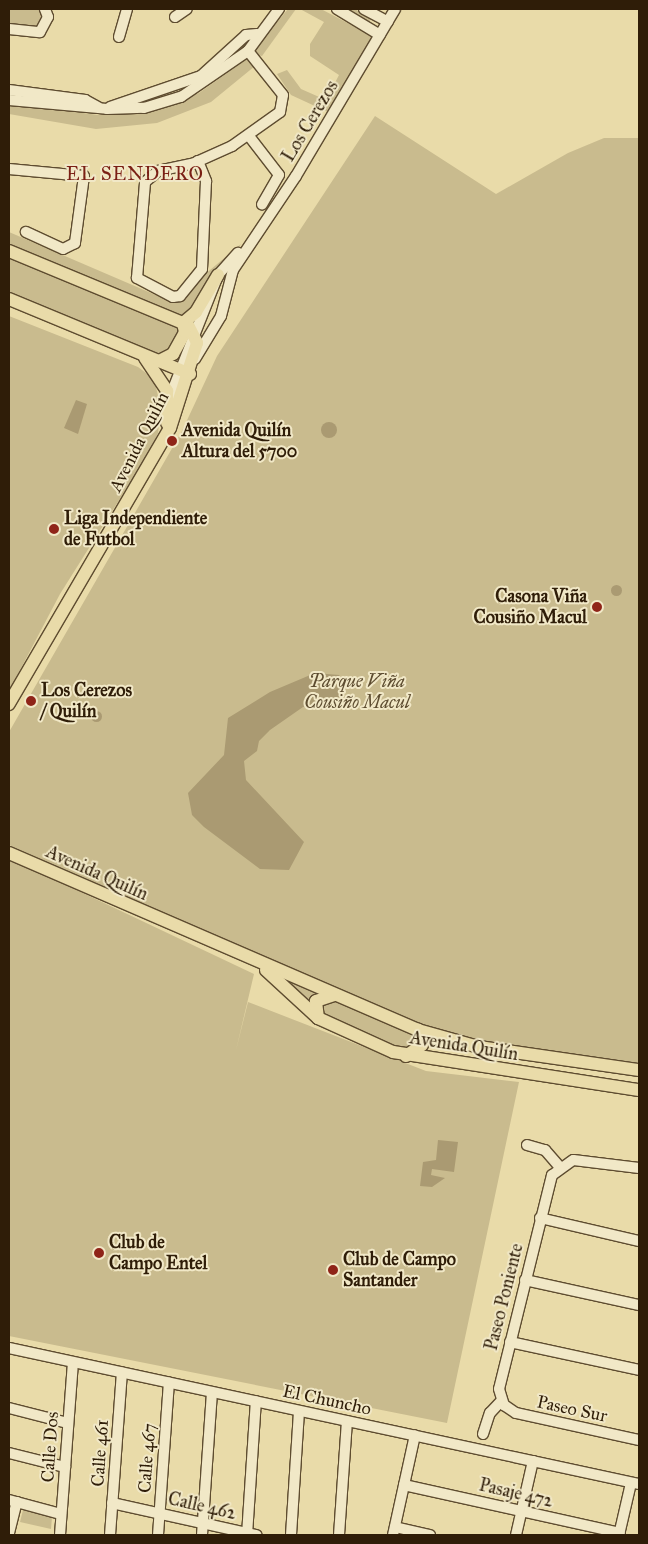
<!DOCTYPE html>
<html>
<head>
<meta charset="utf-8">
<style>
  body { margin:0 }
  #map { position:relative; width:648px; height:1544px; overflow:hidden; background:#e9dba9; font-family:"IM FELL Great Primer",serif }
  div>[style] { position:absolute }
  [style*='--x'] { left:calc(var(--x)*1px); top:calc(var(--y)*1px); width:calc(var(--w)*1px); rotate:calc(var(--a)*1deg) }
  .green>* { inset:0; background:#c9bb8e }
  .water>* { inset:0; background:#aa9a72 }
  .round { border-radius:50% }
  .roads { filter:drop-shadow(1px 0 #5e4c30) drop-shadow(-1px 0 #5e4c30) drop-shadow(0 1px #5e4c30) drop-shadow(0 -1px #5e4c30) }
  .minor>* { height:10px; margin:-5px; padding:0 5px; transform-origin:5px; border-radius:5px; background:#f1e8c7 }
  .major>* { height:12px; margin:-6px; padding:0 6px; transform-origin:6px; border-radius:6px; background:#e9dba9 }
  .dots>* { width:14px; height:14px; translate:-50% -50%; box-sizing:border-box; border:2px solid #f1e8c7; border-radius:50% }
  span { translate:-50% -50%; white-space:nowrap; text-align:center; line-height:1.15; -webkit-text-stroke:4px #f1e8c7; paint-order:stroke }
  .street-label { font-size:18px; color:#2f1d08 }
  .poi-label { font-size:18px; color:#2f1d08; font-weight:700 }
  .left { translate:0 -50%; text-align:left }
  .right { translate:-100% -50%; text-align:right }
  .park-label { font-size:18px; color:#5d4c30; font-style:italic }
  .neighbourhood-label { font-size:19px; color:#7a1f14; letter-spacing:1px }
  .frame { position:absolute; inset:0; border:10px solid #2f1d08; pointer-events:none }
</style>
</head>
<body>
<div id="map">
  <div class="green">
    <div style="clip-path:polygon(9px 9px,38px 9px,45px 15px,40px 28px,9px 26px)"></div>
    <div style="clip-path:polygon(288px 9px,296px 9px,262px 56px,257px 55px,255px 48px)"></div>
    <div style="clip-path:polygon(300px 9px,321px 9px,376px 38px,330px 113px,291px 95px,277px 74px,287px 70px,301px 89px,326px 100px,339px 75px,310px 56px,310px 44px,324px 22px)"></div>
    <div style="clip-path:polygon(346px 9px,355px 9px,371px 19px,368px 23px)"></div>
    <div style="clip-path:polygon(247px 59px,255px 66px,211px 102px,157px 123px,96px 129px,9px 114px,9px 103px,98px 115px,154px 110px,199px 93px)"></div>
    <div style="clip-path:polygon(375px 116px,496px 194px,568px 153px,604px 138px,639px 138px,639px 1063px,464px 1039px,432px 1030px,9px 845px,9px 732px,182px 431px,217px 356px)"></div>
    <div style="clip-path:polygon(9px 232px,172px 302px,241px 244px,192px 320px,9px 245px)"></div>
    <div style="clip-path:polygon(9px 258px,179px 326px,182px 330px,165px 359px,9px 294px)"></div>
    <div style="clip-path:polygon(9px 316px,138px 367px,154px 379px,161px 408px,158px 433px,150px 451px,60px 594px,9px 691px)"></div>
    <div style="clip-path:polygon(9px 858px,254px 974px,236px 1050px,248px 1002px,426px 1071px,519px 1082px,447px 1423px,9px 1336px)"></div>
    <div style="clip-path:polygon(287px 981px,318px 994px,311px 1006px)"></div>
    <div style="clip-path:polygon(331px 998px,412px 1031px,414px 1047px,400px 1049px,321px 1013px,319px 1005px)"></div>
    <div style="clip-path:polygon(23px 1510px,52px 1517px,51px 1529px,20px 1522px)"></div>
  </div>
  <div class="water">
    <div style="clip-path:polygon(76px 400px,87px 404px,78px 434px,64px 428px)"></div>
    <div class="round" style="left:321px;top:422px;width:16px;height:16px"></div>
    <div class="round" style="left:610.5px;top:584.5px;width:11px;height:11px"></div>
    <div style="clip-path:polygon(315px 673px,339px 675px,346px 684px,341px 697px,303px 707px,270px 730px,259px 741px,257px 751px,244px 761px,246px 780px,304px 842px,289px 870px,260px 869px,204px 827px,192px 815px,188px 793px,224px 755px,228px 718px,270px 692px)"></div>
    <div class="round" style="left:90.5px;top:710.5px;width:11px;height:11px"></div>
    <div style="clip-path:polygon(438px 1140px,458px 1142px,454px 1172px,432px 1169px,431px 1175px,445px 1178px,432px 1187px,420px 1186px,423px 1162px,436px 1160px)"></div>
  </div>
  <div class="roads">
    <div class="minor">
      <div style="--x:337;--y:9;--w:50;--a:31.2"></div>
      <div style="--x:364;--y:9;--w:27;--a:28"></div>
      <div style="--x:175;--y:17;--w:14;--a:-34"></div>
      <div style="--x:9;--y:29;--w:31;--a:6"></div>
      <div style="--x:40;--y:32;--w:17;--a:-62"></div>
      <div style="--x:48;--y:17;--w:9;--a:-111"></div>
      <div style="--x:119;--y:37;--w:29;--a:-74"></div>
      <div style="--x:9;--y:90;--w:77;--a:7.5"></div>
      <div style="--x:85;--y:100;--w:15;--a:28"></div>
      <div style="--x:9;--y:100;--w:98;--a:5.2"></div>
      <div style="--x:107;--y:109;--w:37;--a:-2"></div>
      <div style="--x:144;--y:108;--w:39;--a:-17"></div>
      <div style="--x:181;--y:97;--w:81;--a:-34.5"></div>
      <div style="--x:248;--y:51;--w:52;--a:-53.6"></div>
      <div style="--x:110;--y:107;--w:96;--a:-18.8"></div>
      <div style="--x:201;--y:76;--w:61;--a:-42.3"></div>
      <div style="--x:246;--y:35;--w:11;--a:-5"></div>
      <div style="--x:249;--y:136;--w:49;--a:52.4"></div>
      <div style="--x:279;--y:175;--w:34;--a:120"></div>
      <div style="--x:198;--y:161;--w:22;--a:68"></div>
      <div style="--x:206;--y:181;--w:88;--a:92.6"></div>
      <div style="--x:202;--y:269;--w:35;--a:129"></div>
      <div style="--x:180;--y:296;--w:7;--a:172"></div>
      <div style="--x:173;--y:297;--w:41;--a:-152.2"></div>
      <div style="--x:137;--y:278;--w:96;--a:-85.2"></div>
      <div style="--x:145;--y:182;--w:17;--a:-40"></div>
      <div style="--x:158;--y:171;--w:35;--a:-12"></div>
      <div style="--x:192;--y:164;--w:44;--a:-24.2"></div>
      <div style="--x:232;--y:146;--w:59;--a:-35.3"></div>
      <div style="--x:280;--y:112;--w:17;--a:-80"></div>
      <div style="--x:283;--y:95;--w:56;--a:-128.5"></div>
      <div style="--x:9;--y:169;--w:75;--a:5.3"></div>
      <div style="--x:84;--y:176;--w:68;--a:97.7"></div>
      <div style="--x:75;--y:243;--w:13;--a:153"></div>
      <div style="--x:63;--y:249;--w:41;--a:-155.3"></div>
      <div style="--x:195;--y:359;--w:50;--a:-58.8"></div>
      <div style="--x:221;--y:316;--w:48;--a:-75.4"></div>
      <div style="--x:233;--y:270;--w:113;--a:-56.2"></div>
      <div style="--x:296;--y:176;--w:194;--a:-59.3"></div>
      <div style="--x:169;--y:399;--w:133;--a:-68.4"></div>
      <div style="--x:218;--y:275;--w:30;--a:-48"></div>
      <div style="--x:527;--y:1145;--w:19;--a:16"></div>
      <div style="--x:545;--y:1150;--w:21;--a:49"></div>
      <div style="--x:639;--y:1168;--w:66;--a:-173.1"></div>
      <div style="--x:573;--y:1160;--w:26;--a:144"></div>
      <div style="--x:552;--y:1175;--w:220;--a:103.9"></div>
      <div style="--x:499;--y:1389;--w:17;--a:73"></div>
      <div style="--x:504;--y:1405;--w:14;--a:34"></div>
      <div style="--x:516;--y:1413;--w:126;--a:12.4"></div>
      <div style="--x:540;--y:1218;--w:102;--a:13.1"></div>
      <div style="--x:525;--y:1280;--w:117;--a:12.4"></div>
      <div style="--x:510;--y:1342;--w:132;--a:12.2"></div>
      <div style="--x:9;--y:1348;--w:645;--a:12.18"></div>
      <div style="--x:9;--y:1408;--w:61;--a:14.3"></div>
      <div style="--x:483;--y:1434;--w:22;--a:-72"></div>
      <div style="--x:490;--y:1413;--w:16;--a:-47"></div>
      <div style="--x:9;--y:1453;--w:58;--a:14"></div>
      <div style="--x:404;--y:1485;--w:221;--a:12.5"></div>
      <div style="--x:9;--y:1500;--w:54;--a:15.1"></div>
      <div style="--x:112;--y:1503;--w:148;--a:12.5"></div>
      <div style="--x:395;--y:1527;--w:36;--a:13"></div>
      <div style="--x:9;--y:1533;--w:32;--a:-76"></div>
      <div style="--x:60;--y:1535;--w:173;--a:-85.7"></div>
      <div style="--x:110;--y:1535;--w:163;--a:-85.8"></div>
      <div style="--x:158;--y:1535;--w:153;--a:-85.9"></div>
      <div style="--x:202;--y:1535;--w:143;--a:-86"></div>
      <div style="--x:247;--y:1535;--w:134;--a:-86.2"></div>
      <div style="--x:291;--y:1535;--w:124;--a:-86.3"></div>
      <div style="--x:339;--y:1535;--w:114;--a:-86"></div>
      <div style="--x:393;--y:1535;--w:102;--a:-77.6"></div>
      <div style="--x:516;--y:1535;--w:76;--a:-77.1"></div>
      <div style="--x:619;--y:1535;--w:53;--a:-77"></div>
    </div>
    <div class="major">
      <div style="--x:9;--y:251;--w:194;--a:22.5"></div>
      <div style="--x:188;--y:325;--w:20;--a:63"></div>
      <div style="--x:197;--y:343;--w:89;--a:107.6"></div>
      <div style="--x:170;--y:428;--w:320;--a:120.3"></div>
      <div style="--x:9;--y:299;--w:196;--a:22.5"></div>
      <div style="--x:183;--y:323;--w:17;--a:-40"></div>
      <div style="--x:196;--y:312;--w:43;--a:-59.3"></div>
      <div style="--x:145;--y:358;--w:40;--a:56"></div>
      <div style="--x:167;--y:391;--w:32;--a:90"></div>
      <div style="--x:159;--y:361;--w:16;--a:-27"></div>
      <div style="--x:173;--y:354;--w:25;--a:-61"></div>
      <div style="--x:185;--y:332;--w:9;--a:-103"></div>
      <div style="--x:9;--y:853;--w:446;--a:23.4"></div>
      <div style="--x:418;--y:1030;--w:63;--a:15.6"></div>
      <div style="--x:479;--y:1047;--w:162;--a:8.2"></div>
      <div style="--x:266;--y:970;--w:71;--a:42.7"></div>
      <div style="--x:318;--y:1018;--w:82;--a:24.4"></div>
      <div style="--x:393;--y:1052;--w:249;--a:8.8"></div>
      <div style="--x:318;--y:1018;--w:17;--a:-97"></div>
      <div style="--x:316;--y:1001;--w:19;--a:-18"></div>
      <div style="--x:406;--y:1056;--w:19;--a:-35"></div>
      <div style="--x:422;--y:1045;--w:16;--a:-105"></div>
    </div>
  </div>
  <div class="dots">
    <div style="left:172px;top:441px;background:#8f2418"></div>
    <div style="left:54px;top:529px;background:#8f2418"></div>
    <div style="left:597px;top:607px;background:#8f2418"></div>
    <div style="left:31px;top:701px;background:#8f2418"></div>
    <div style="left:99px;top:1253px;background:#8f2418"></div>
    <div style="left:333px;top:1270px;background:#8f2418"></div>
  </div>
  <div class="street-label">
    <span style="left:310px;top:121px;rotate:-59deg">Los Cerezos</span>
    <span style="left:139px;top:442px;rotate:-63deg">Avenida Quilín</span>
    <span style="left:97px;top:873px;rotate:24deg">Avenida Quilín</span>
    <span style="left:464px;top:1046px;rotate:9deg">Avenida Quilín</span>
    <span style="left:504px;top:1297px;rotate:-76deg">Paseo Poniente</span>
    <span style="left:327px;top:1400px;rotate:12deg">El Chuncho</span>
    <span style="left:572px;top:1409px;rotate:12deg">Paseo Sur</span>
    <span style="left:50px;top:1447px;rotate:-86deg">Calle Dos</span>
    <span style="left:100px;top:1453px;rotate:-86deg">Calle 461</span>
    <span style="left:147px;top:1458px;rotate:-86deg">Calle 467</span>
    <span style="left:516px;top:1493px;rotate:13deg">Pasaje 472</span>
    <span style="left:202px;top:1506px;rotate:13deg">Calle 462</span>
  </div>
  <div class="poi-label">
    <span class="left" style="left:182px;top:441px">Avenida Quilín<br>Altura del 5700</span>
    <span class="left" style="left:64px;top:529px">Liga Independiente<br>de Futbol</span>
    <span class="right" style="left:587px;top:607px">Casona Viña<br>Cousiño Macul</span>
    <span class="left" style="left:41px;top:701px">Los Cerezos<br>/ Quilín</span>
    <span class="left" style="left:109px;top:1253px">Club de<br>Campo Entel</span>
    <span class="left" style="left:343px;top:1270px">Club de Campo<br>Santander</span>
  </div>
  <div class="park-label">
    <span style="left:357px;top:692px">Parque Viña<br>Cousiño Macul</span>
  </div>
  <div class="neighbourhood-label">
    <span style="left:135px;top:174px">EL SENDERO</span>
  </div>
  <div class="frame"></div>
</div>
</body>
</html>
